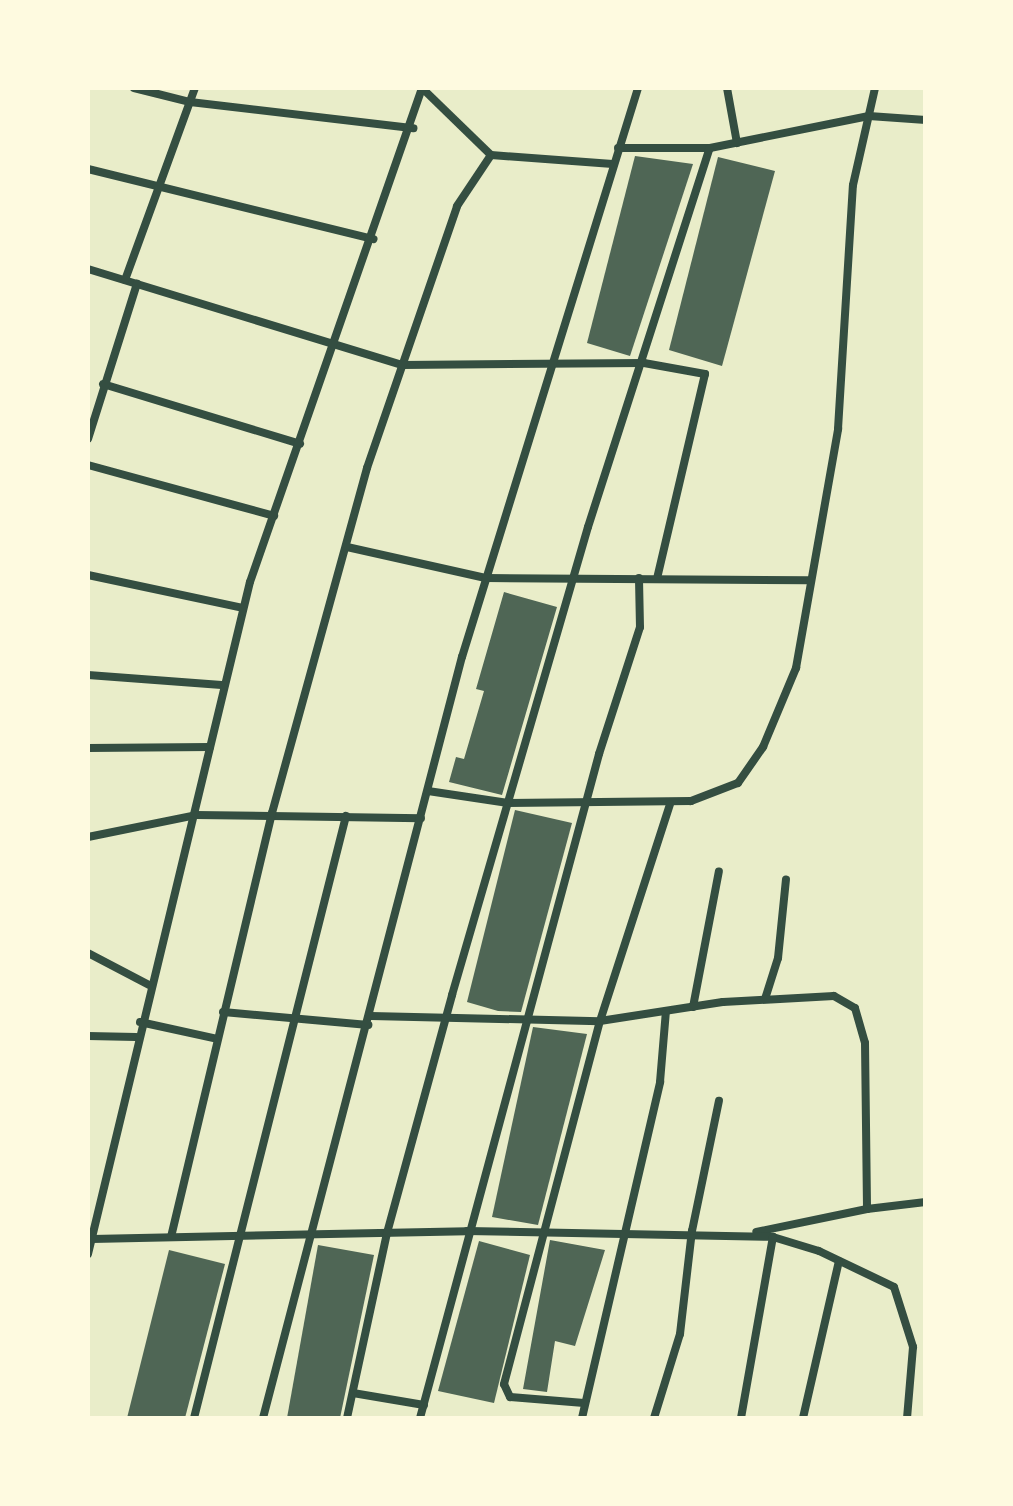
<!DOCTYPE html>
<html>
<head>
<meta charset="utf-8">
<style>
  body { margin:0 }
  #map { position:relative; width:1013px; height:1506px; overflow:hidden; background:#e9edc9; font-family:Commissioner,sans-serif }
  div>[style] { position:absolute }
  [style*='--x'] { left:calc(var(--x)*1px); top:calc(var(--y)*1px); width:calc(var(--w)*1px); rotate:calc(var(--a)*1deg) }
  .building>* { inset:0; background:#4f6655 }
  .minor>* { height:8px; margin:-4px; padding:0 4px; transform-origin:4px; border-radius:4px; background:#344e41 }
  span { translate:-50% -50%; white-space:nowrap; text-align:center; line-height:1.15; -webkit-text-stroke:8px #fefae0; paint-order:stroke }
  .frame { position:absolute; inset:0; border:90px solid #fefae0; pointer-events:none }
</style>
</head>
<body>
<div id="map">
  <div class="building">
    <div style="clip-path:polygon(635px 156px,693px 164px,630px 356px,587px 343px)"></div>
    <div style="clip-path:polygon(718px 157px,775px 171px,722px 366px,669px 350px)"></div>
    <div style="clip-path:polygon(504px 592px,557px 607px,502px 795px,449px 782px,456px 757px,464px 759px,484px 691px,476px 689px)"></div>
    <div style="clip-path:polygon(515px 810px,572px 823px,521px 1012px,498px 1011px,467px 1002px)"></div>
    <div style="clip-path:polygon(533px 1027px,587px 1034px,538px 1225px,492px 1217px)"></div>
    <div style="clip-path:polygon(550px 1240px,605px 1250px,575px 1346px,555px 1341px,547px 1392px,523px 1389px)"></div>
    <div style="clip-path:polygon(479px 1241px,530px 1255px,494px 1403px,438px 1391px)"></div>
    <div style="clip-path:polygon(318px 1245px,374px 1255px,340px 1418px,287px 1418px)"></div>
    <div style="clip-path:polygon(169px 1250px,225px 1264px,185px 1418px,127px 1418px)"></div>
  </div>
  <div class="minor">
    <div style="--x:134;--y:88;--w:58;--a:14"></div>
    <div style="--x:190;--y:102;--w:225;--a:6.7"></div>
    <div style="--x:422;--y:88;--w:96;--a:44.2"></div>
    <div style="--x:491;--y:155;--w:122;--a:4.2"></div>
    <div style="--x:727;--y:88;--w:56;--a:79.7"></div>
    <div style="--x:618;--y:148;--w:92;--a:0"></div>
    <div style="--x:710;--y:148;--w:162;--a:-11.4"></div>
    <div style="--x:869;--y:116;--w:57;--a:4"></div>
    <div style="--x:88;--y:169;--w:294;--a:13.8"></div>
    <div style="--x:88;--y:269;--w:328;--a:17"></div>
    <div style="--x:402;--y:365;--w:242;--a:-0.5"></div>
    <div style="--x:644;--y:363;--w:62;--a:10.2"></div>
    <div style="--x:705;--y:374;--w:210;--a:103.2"></div>
    <div style="--x:125;--y:280;--w:204;--a:-70"></div>
    <div style="--x:103;--y:384;--w:206;--a:16.9"></div>
    <div style="--x:88;--y:439;--w:163;--a:-72.5"></div>
    <div style="--x:88;--y:465;--w:193;--a:15.3"></div>
    <div style="--x:347;--y:547;--w:142;--a:12.6"></div>
    <div style="--x:486;--y:578;--w:322;--a:0.4"></div>
    <div style="--x:88;--y:575;--w:158;--a:12"></div>
    <div style="--x:88;--y:675;--w:134;--a:4.3"></div>
    <div style="--x:88;--y:748;--w:122;--a:-0.5"></div>
    <div style="--x:428;--y:791;--w:81;--a:8.5"></div>
    <div style="--x:508;--y:803;--w:183;--a:-0.6"></div>
    <div style="--x:691;--y:801;--w:50;--a:-21"></div>
    <div style="--x:738;--y:783;--w:44;--a:-55.2"></div>
    <div style="--x:763;--y:747;--w:86;--a:-67.3"></div>
    <div style="--x:796;--y:668;--w:243;--a:-80"></div>
    <div style="--x:838;--y:429;--w:244;--a:-86.5"></div>
    <div style="--x:853;--y:185;--w:99;--a:-77.2"></div>
    <div style="--x:88;--y:837;--w:110;--a:-11.5"></div>
    <div style="--x:196;--y:815;--w:225;--a:0.8"></div>
    <div style="--x:88;--y:953;--w:69;--a:27.7"></div>
    <div style="--x:765;--y:999;--w:43;--a:-72.4"></div>
    <div style="--x:778;--y:958;--w:79;--a:-84.2"></div>
    <div style="--x:693;--y:1007;--w:138;--a:-79.2"></div>
    <div style="--x:223;--y:1012;--w:146;--a:5.1"></div>
    <div style="--x:371;--y:1016;--w:229;--a:1.3"></div>
    <div style="--x:600;--y:1021;--w:124;--a:-8.8"></div>
    <div style="--x:723;--y:1002;--w:111;--a:-3.1"></div>
    <div style="--x:834;--y:996;--w:24;--a:30"></div>
    <div style="--x:855;--y:1008;--w:36;--a:74"></div>
    <div style="--x:865;--y:1043;--w:166;--a:89.3"></div>
    <div style="--x:867;--y:1209;--w:113;--a:168.3"></div>
    <div style="--x:140;--y:1022;--w:79;--a:12.4"></div>
    <div style="--x:88;--y:1036;--w:48;--a:1.2"></div>
    <div style="--x:867;--y:1209;--w:59;--a:-6.8"></div>
    <div style="--x:171;--y:1237;--w:436;--a:-76.6"></div>
    <div style="--x:272;--y:813;--w:358;--a:-74.6"></div>
    <div style="--x:367;--y:468;--w:277;--a:-71"></div>
    <div style="--x:457;--y:206;--w:61;--a:-56.3"></div>
    <div style="--x:92;--y:1239;--w:375;--a:-1.2"></div>
    <div style="--x:467;--y:1231;--w:306;--a:1.1"></div>
    <div style="--x:773;--y:1237;--w:48;--a:16.9"></div>
    <div style="--x:819;--y:1251;--w:83;--a:25.6"></div>
    <div style="--x:894;--y:1287;--w:63;--a:72.4"></div>
    <div style="--x:913;--y:1347;--w:71;--a:94.8"></div>
    <div style="--x:88;--y:1254;--w:691;--a:-76.45"></div>
    <div style="--x:250;--y:582;--w:523;--a:-70.8"></div>
    <div style="--x:353;--y:1393;--w:72;--a:9.6"></div>
    <div style="--x:584;--y:1403;--w:74;--a:-175.4"></div>
    <div style="--x:510;--y:1397;--w:14;--a:-115"></div>
    <div style="--x:504;--y:1384;--w:375;--a:-75.2"></div>
    <div style="--x:600;--y:1021;--w:228;--a:-72.1"></div>
    <div style="--x:194;--y:1418;--w:621;--a:-75.83"></div>
    <div style="--x:263;--y:1418;--w:787;--a:-75.35"></div>
    <div style="--x:462;--y:657;--w:596;--a:-72.81"></div>
    <div style="--x:347;--y:1418;--w:189;--a:-77.8"></div>
    <div style="--x:387;--y:1233;--w:247;--a:-74.7"></div>
    <div style="--x:452;--y:995;--w:487;--a:-73.8"></div>
    <div style="--x:588;--y:527;--w:398;--a:-72.2"></div>
    <div style="--x:420;--y:1418;--w:688;--a:-74.91"></div>
    <div style="--x:599;--y:754;--w:133;--a:-72.1"></div>
    <div style="--x:640;--y:627;--w:49;--a:-91.2"></div>
    <div style="--x:582;--y:1418;--w:345;--a:-76.9"></div>
    <div style="--x:660;--y:1082;--w:71;--a:-85.2"></div>
    <div style="--x:654;--y:1418;--w:88;--a:-72.8"></div>
    <div style="--x:680;--y:1334;--w:104;--a:-83.4"></div>
    <div style="--x:692;--y:1231;--w:133;--a:-78.3"></div>
    <div style="--x:741;--y:1418;--w:184;--a:-80"></div>
    <div style="--x:803;--y:1418;--w:161;--a:-77.1"></div>
  </div>
  <div class="frame"></div>
</div>
</body>
</html>
